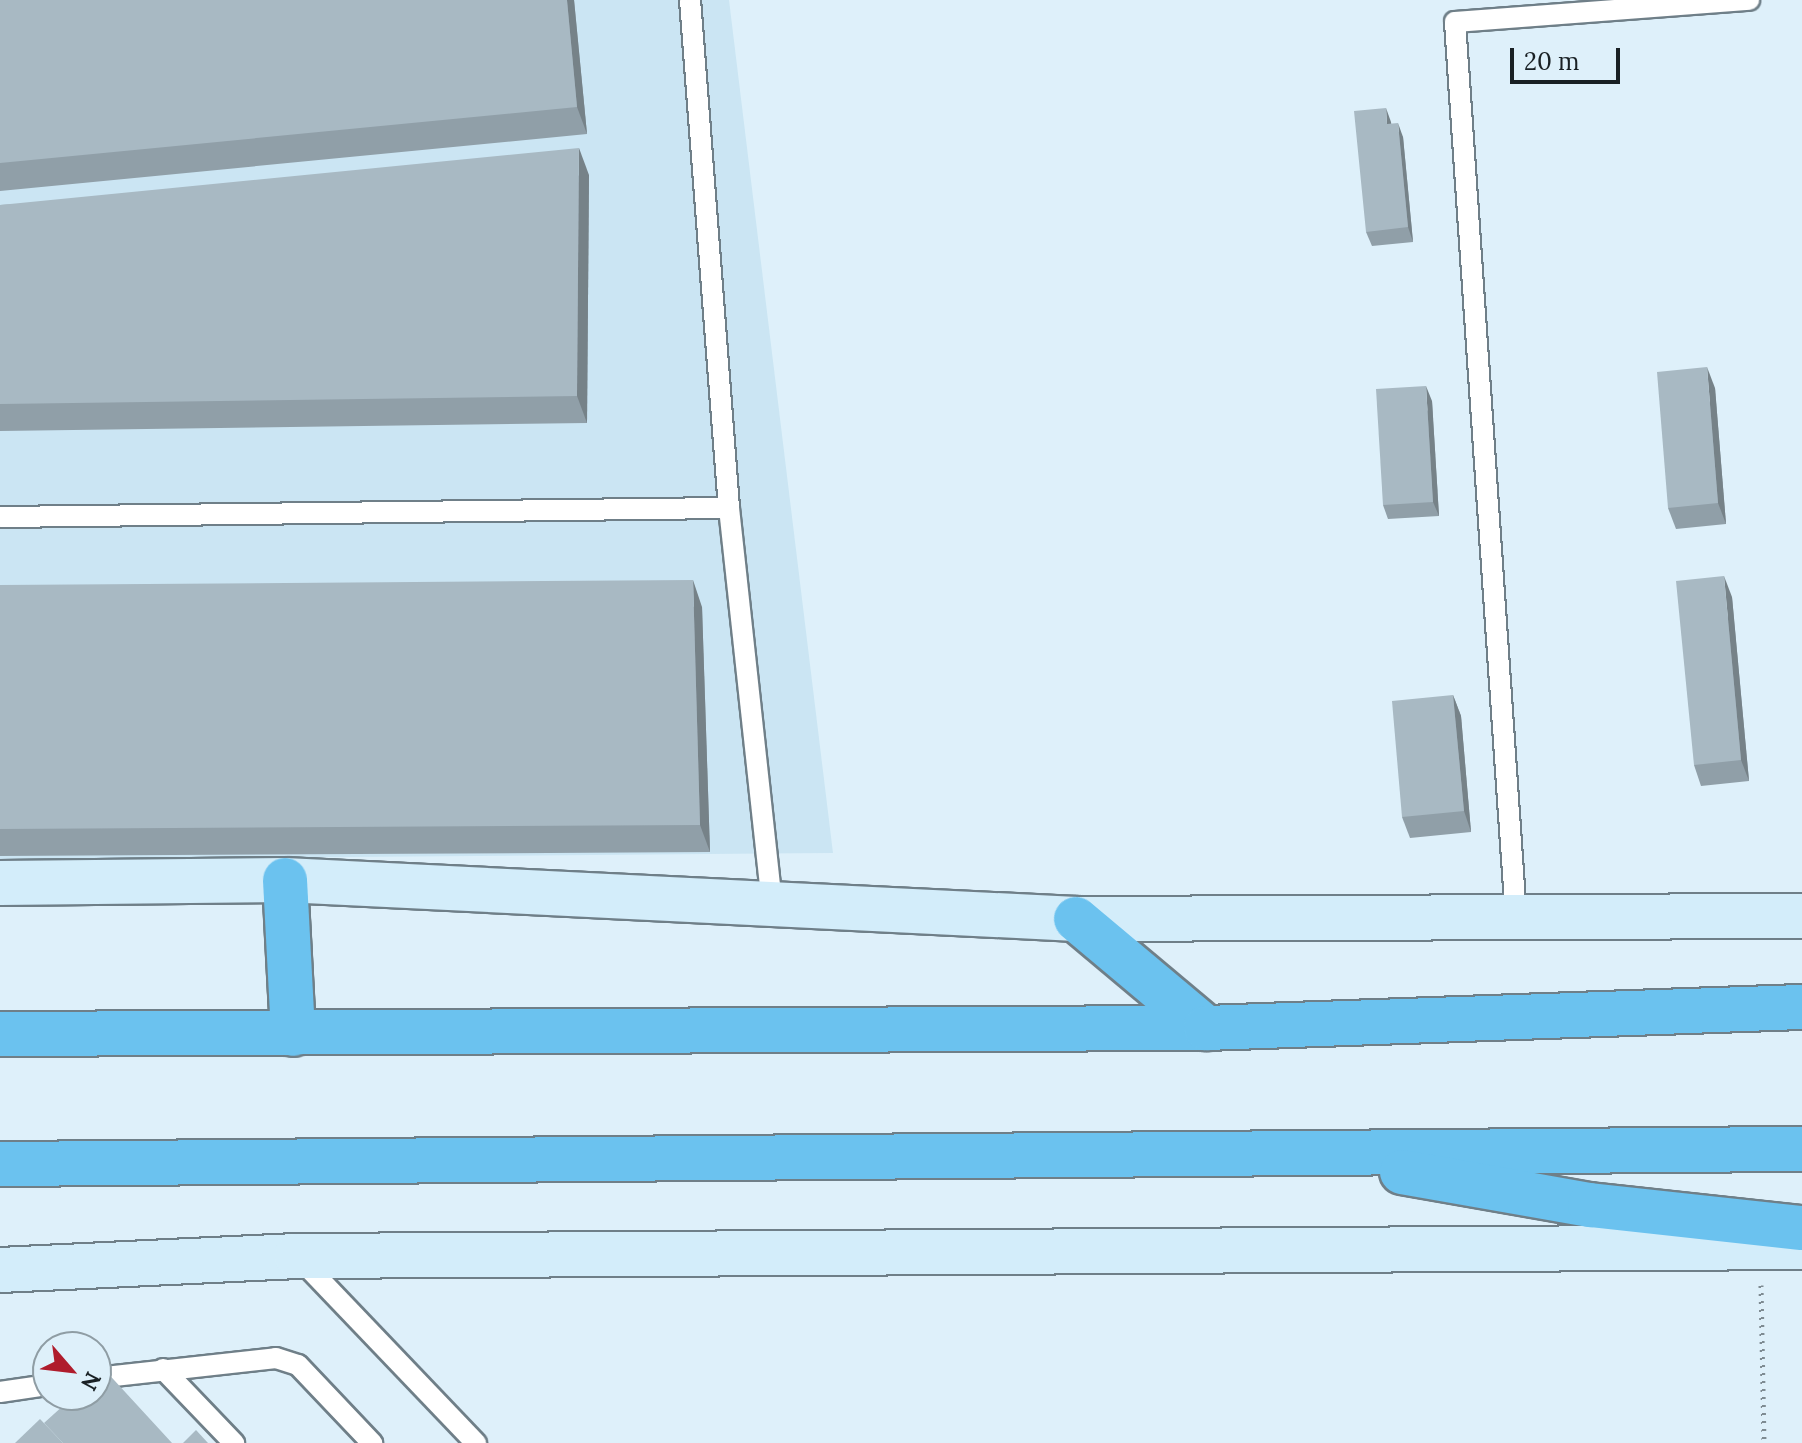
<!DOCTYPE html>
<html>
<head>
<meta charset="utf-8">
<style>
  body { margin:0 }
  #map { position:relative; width:1802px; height:1443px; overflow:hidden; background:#def0fa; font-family:Lora,serif }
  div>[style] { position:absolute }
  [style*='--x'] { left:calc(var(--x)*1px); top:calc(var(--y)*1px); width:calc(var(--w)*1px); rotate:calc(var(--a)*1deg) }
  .built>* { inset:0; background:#cbe5f3 }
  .path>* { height:5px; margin-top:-2.5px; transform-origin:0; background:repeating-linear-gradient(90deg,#7e8b92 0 2px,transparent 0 8px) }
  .roads { filter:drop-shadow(2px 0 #6f7f88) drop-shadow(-2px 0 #6f7f88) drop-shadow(0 2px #6f7f88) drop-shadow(0 -2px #6f7f88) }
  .lane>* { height:20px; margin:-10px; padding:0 10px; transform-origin:10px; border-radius:10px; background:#fff }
  .secondary>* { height:44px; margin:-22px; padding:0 22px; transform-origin:22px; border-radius:22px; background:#d3edfa }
  .highway>* { height:44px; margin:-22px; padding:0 22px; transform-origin:22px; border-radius:22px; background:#6bc2ef }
  .wall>* { inset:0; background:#909fa8 }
  .shaded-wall>* { inset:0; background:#768288 }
  .building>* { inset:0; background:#a8b9c3 }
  span { translate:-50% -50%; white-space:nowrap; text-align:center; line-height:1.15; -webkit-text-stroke:6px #def0fa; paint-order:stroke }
  .north { position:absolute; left:32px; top:1331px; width:80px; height:80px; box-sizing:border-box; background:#def0fa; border:2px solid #8f9da4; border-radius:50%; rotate:118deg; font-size:22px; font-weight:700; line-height:32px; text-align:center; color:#192024 }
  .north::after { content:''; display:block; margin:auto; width:28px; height:36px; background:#af1c2c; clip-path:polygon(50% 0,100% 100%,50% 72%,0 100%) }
  .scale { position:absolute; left:1510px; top:48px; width:110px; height:36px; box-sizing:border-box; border:4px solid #192024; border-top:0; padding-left:10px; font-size:24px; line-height:28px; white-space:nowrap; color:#192024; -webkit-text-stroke:6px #def0fa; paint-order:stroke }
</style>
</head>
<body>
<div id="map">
  <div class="built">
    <div style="clip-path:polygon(0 0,729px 0,833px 853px,0 860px)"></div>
  </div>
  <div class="path">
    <div style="--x:1761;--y:1285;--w:158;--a:88.9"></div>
  </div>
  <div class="roads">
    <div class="lane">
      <div style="--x:690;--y:0;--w:509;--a:85.61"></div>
      <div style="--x:729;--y:508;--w:397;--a:83.8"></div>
      <div style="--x:0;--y:517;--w:729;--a:-0.71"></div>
      <div style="--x:1516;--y:917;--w:897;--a:-93.9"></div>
      <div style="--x:1455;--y:22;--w:295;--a:-4.3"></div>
      <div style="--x:300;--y:1259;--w:255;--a:46.3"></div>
      <div style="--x:163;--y:1369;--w:103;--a:46.2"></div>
      <div style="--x:96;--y:1378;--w:181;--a:-6.3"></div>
      <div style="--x:276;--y:1358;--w:23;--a:18"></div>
      <div style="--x:298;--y:1365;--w:108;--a:46.5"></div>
      <div style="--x:0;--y:1392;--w:49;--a:-8.3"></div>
    </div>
    <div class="secondary">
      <div style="--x:0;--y:883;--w:285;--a:-0.6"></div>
      <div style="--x:285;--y:880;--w:792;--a:2.82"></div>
      <div style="--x:1076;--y:919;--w:726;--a:-0.24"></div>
      <div style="--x:0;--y:1270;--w:297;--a:-2.7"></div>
      <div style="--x:297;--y:1256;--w:1505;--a:-0.34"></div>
    </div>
    <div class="highway">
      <div style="--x:285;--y:880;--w:154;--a:87"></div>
      <div style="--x:1076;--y:919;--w:170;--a:40"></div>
      <div style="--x:0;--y:1034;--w:1206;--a:-0.29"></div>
      <div style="--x:1206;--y:1028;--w:596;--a:-2.02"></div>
      <div style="--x:0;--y:1164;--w:1802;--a:-0.48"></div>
      <div style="--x:1402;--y:1172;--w:191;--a:10"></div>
      <div style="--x:1590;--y:1205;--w:213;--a:6.2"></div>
    </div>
  </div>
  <div class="wall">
    <div style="clip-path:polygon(0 0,574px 0,587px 134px,0 191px)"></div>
    <div style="clip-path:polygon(1391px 124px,1403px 137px,1413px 242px,1372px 246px,1366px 232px)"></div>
    <div style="clip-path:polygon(589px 175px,587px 423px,0 431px,0 205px)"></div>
    <div style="clip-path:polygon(1715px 388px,1726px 524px,1676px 529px,1668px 508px)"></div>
    <div style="clip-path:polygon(1432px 401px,1439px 516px,1388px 519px,1383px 505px)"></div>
    <div style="clip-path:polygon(0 585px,702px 607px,710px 852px,0 856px)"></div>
    <div style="clip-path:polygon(1732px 597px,1749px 781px,1701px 786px,1694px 765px)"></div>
    <div style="clip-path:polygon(1453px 695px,1461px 716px,1471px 832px,1410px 838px,1402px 817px)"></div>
  </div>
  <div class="shaded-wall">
    <div style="clip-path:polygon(567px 0,574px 0,587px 134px,577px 107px)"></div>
    <div style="clip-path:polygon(1386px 108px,1391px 122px,1393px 139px,1387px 124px)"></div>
    <div style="clip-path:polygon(1398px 123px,1403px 137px,1413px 242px,1408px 227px)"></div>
    <div style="clip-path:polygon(579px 148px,589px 175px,587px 423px,577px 396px)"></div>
    <div style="clip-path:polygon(1707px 367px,1715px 388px,1726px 524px,1718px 503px)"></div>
    <div style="clip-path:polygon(1426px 386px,1432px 401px,1439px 516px,1433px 502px)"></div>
    <div style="clip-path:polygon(1724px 576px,1732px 597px,1749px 781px,1741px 760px)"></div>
    <div style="clip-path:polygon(693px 580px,702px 607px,710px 852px,700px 825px)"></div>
    <div style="clip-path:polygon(1453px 695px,1461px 716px,1471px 832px,1464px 811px)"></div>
  </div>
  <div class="building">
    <div style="clip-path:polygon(0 0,567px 0,577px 107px,0 163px)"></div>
    <div style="clip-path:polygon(1386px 108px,1387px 124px,1398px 123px,1408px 227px,1366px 232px,1354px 111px)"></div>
    <div style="clip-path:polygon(579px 148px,577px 396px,0 404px,0 205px)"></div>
    <div style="clip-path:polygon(1707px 367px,1718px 503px,1668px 508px,1657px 372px)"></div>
    <div style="clip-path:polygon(1426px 386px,1433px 502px,1383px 505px,1376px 389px)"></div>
    <div style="clip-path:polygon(1724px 576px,1741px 760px,1694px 765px,1676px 581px)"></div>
    <div style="clip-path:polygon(693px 580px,700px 825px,0 829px,0 585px)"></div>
    <div style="clip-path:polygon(1453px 695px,1464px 811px,1402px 817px,1392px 701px)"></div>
    <div style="clip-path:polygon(103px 1368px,172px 1443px,63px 1443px,44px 1423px,75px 1395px,96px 1395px,96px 1375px)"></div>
    <div style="clip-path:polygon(40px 1419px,63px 1443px,15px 1443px)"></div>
    <div style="clip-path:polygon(196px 1430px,208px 1443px,183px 1443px)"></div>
  </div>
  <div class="north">N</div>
  <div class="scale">20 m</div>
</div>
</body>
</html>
